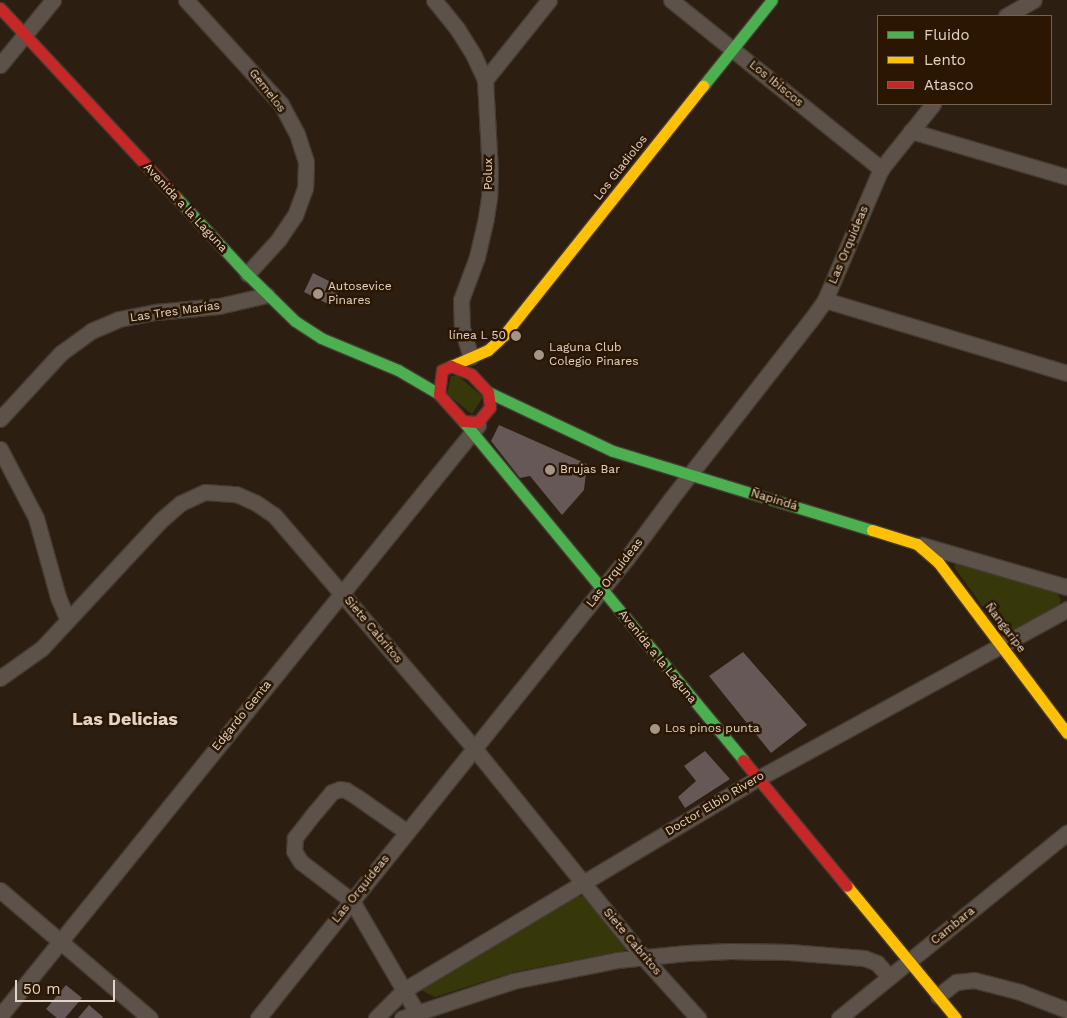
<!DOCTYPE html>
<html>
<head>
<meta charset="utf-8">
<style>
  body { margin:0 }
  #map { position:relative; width:1067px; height:1018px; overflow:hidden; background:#2c1f12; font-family:"Work Sans",sans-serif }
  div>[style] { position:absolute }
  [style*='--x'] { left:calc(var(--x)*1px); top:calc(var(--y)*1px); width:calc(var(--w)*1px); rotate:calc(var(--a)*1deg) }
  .green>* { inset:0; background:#36380a }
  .building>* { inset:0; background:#655856 }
  .roads { filter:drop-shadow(1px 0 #453b32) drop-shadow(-1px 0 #453b32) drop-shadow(0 1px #453b32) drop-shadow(0 -1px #453b32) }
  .street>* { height:15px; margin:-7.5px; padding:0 7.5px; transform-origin:7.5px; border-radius:7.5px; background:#5c5249 }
  .fast>* { height:11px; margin:-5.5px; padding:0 5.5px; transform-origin:5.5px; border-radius:5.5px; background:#4caf50 }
  .slow>* { height:11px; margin:-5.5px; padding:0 5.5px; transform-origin:5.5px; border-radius:5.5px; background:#ffc107 }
  .jam>* { height:11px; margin:-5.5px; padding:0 5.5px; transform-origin:5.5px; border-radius:5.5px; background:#c62828 }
  .dots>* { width:14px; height:14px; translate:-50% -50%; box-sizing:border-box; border:2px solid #2b1701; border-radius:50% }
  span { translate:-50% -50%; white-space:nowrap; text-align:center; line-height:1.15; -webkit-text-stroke:5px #2b1701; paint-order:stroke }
  .street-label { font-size:12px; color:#e3d4c7 }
  .poi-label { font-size:12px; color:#e3d4c7 }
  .left { translate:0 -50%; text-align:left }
  .right { translate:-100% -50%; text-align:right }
  .district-label { font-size:18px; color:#e3d4c7; font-weight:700 }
  .legend { position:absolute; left:877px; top:15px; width:175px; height:90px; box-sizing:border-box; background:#2b1701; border:1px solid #756350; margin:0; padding:6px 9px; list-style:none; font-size:15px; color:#e3d4c7 }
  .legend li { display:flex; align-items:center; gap:10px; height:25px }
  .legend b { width:25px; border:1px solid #756350 }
  .scale { position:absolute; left:15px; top:980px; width:100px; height:22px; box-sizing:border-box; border:2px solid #e3d4c7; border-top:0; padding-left:6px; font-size:15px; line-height:18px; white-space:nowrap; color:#e3d4c7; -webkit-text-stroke:4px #2b1701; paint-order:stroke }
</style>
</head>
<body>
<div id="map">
  <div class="green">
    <div style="clip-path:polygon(451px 376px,458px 376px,483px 397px,472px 414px,447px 394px)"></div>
    <div style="clip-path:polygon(956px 564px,1057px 593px,1061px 600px,1059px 605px,1008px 633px,1002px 633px,954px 567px)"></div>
    <div style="clip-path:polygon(578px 896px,586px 897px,628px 947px,626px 950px,514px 972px,435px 997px,423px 991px,420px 987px)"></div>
  </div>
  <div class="building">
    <div style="clip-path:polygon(313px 273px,341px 287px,332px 306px,304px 292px)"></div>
    <div style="clip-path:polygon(499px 425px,587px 464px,584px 490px,562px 515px,530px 476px,520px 478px,491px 441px)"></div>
    <div style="clip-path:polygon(743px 652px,807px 725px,771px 753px,709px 676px)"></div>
    <div style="clip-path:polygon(705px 751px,730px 779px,685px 808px,678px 797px,696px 781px,684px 766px)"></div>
    <div style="clip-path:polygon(66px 985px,82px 998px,65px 1018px,57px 1018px,46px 1009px)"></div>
    <div style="clip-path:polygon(89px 1005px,103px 1017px,102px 1018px,78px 1018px)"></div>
  </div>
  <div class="roads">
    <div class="street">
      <div style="--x:186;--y:0;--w:141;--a:47.6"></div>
      <div style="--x:281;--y:104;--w:34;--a:62"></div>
      <div style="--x:297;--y:134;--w:29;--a:72"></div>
      <div style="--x:306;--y:162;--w:26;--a:92"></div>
      <div style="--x:305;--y:188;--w:29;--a:110"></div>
      <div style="--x:295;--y:215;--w:29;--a:124"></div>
      <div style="--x:279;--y:239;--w:47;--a:132.4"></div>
      <div style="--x:434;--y:0;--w:38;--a:51"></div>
      <div style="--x:458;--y:30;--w:31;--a:58"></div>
      <div style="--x:474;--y:56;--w:26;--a:65"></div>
      <div style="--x:485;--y:80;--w:92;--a:86.9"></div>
      <div style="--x:490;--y:172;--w:26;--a:92"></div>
      <div style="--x:489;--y:198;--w:20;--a:99"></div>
      <div style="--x:486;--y:218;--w:40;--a:103"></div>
      <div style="--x:477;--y:257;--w:46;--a:110.4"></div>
      <div style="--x:461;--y:300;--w:28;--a:88"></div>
      <div style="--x:462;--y:328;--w:30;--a:73"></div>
      <div style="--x:671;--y:0;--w:270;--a:38.8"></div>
      <div style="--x:1006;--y:16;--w:32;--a:-30"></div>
      <div style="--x:0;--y:65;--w:84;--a:-50.8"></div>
      <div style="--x:485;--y:80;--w:102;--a:-51.3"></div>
      <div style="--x:911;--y:131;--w:163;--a:16.4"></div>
      <div style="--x:825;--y:300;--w:253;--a:16.8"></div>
      <div style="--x:0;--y:419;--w:90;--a:-47.3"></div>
      <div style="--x:61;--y:353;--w:37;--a:-36"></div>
      <div style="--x:91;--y:331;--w:30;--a:-23"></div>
      <div style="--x:119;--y:319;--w:38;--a:-11"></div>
      <div style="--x:156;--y:312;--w:63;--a:-5.4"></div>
      <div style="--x:219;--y:306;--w:49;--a:-12.9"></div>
      <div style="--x:0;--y:449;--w:78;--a:62.4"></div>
      <div style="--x:36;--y:518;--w:82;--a:74.4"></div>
      <div style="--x:58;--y:597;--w:25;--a:67"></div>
      <div style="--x:922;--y:545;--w:151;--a:16.2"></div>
      <div style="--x:0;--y:678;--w:52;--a:-35.5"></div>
      <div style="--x:42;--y:648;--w:173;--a:-47.1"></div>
      <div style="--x:160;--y:521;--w:28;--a:-41"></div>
      <div style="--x:181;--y:503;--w:26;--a:-25"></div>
      <div style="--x:205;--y:492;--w:31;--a:4"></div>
      <div style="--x:236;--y:494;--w:22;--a:24"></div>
      <div style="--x:256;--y:503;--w:22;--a:34"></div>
      <div style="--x:274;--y:515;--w:104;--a:49.3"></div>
      <div style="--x:342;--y:594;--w:203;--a:49.4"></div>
      <div style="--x:474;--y:748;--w:270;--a:51"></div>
      <div style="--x:644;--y:958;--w:81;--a:48"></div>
      <div style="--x:407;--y:832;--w:61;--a:-145"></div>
      <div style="--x:357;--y:797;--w:13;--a:-148"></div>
      <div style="--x:346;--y:790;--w:6;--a:-171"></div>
      <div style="--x:340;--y:789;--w:9;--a:159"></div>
      <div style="--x:332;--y:792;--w:26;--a:130"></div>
      <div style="--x:315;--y:812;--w:33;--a:128"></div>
      <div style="--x:295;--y:838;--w:13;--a:94"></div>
      <div style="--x:294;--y:851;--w:13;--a:58"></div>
      <div style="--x:301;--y:862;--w:64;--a:37.4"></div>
      <div style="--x:352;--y:901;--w:135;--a:59.8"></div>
      <div style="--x:0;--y:890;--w:197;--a:40.5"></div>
      <div style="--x:938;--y:996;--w:23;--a:-38"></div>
      <div style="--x:956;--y:982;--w:18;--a:-6"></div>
      <div style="--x:974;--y:980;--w:48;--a:14.6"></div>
      <div style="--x:1020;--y:992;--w:50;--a:21"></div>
      <div style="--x:0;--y:1016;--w:760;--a:-51.03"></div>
      <div style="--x:258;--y:1018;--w:590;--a:-51.26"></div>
      <div style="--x:627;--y:558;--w:72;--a:-53.4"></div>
      <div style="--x:670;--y:500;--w:227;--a:-52"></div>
      <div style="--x:810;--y:321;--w:26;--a:-54"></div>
      <div style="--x:825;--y:300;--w:142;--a:-66.9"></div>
      <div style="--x:881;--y:169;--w:83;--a:-51.3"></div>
      <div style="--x:376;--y:1018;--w:40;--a:-45"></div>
      <div style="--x:404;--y:990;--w:411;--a:-30.9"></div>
      <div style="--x:757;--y:779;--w:354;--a:-28.7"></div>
      <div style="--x:402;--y:1018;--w:117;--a:-18.4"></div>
      <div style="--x:513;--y:981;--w:106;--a:-11.4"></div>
      <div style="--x:617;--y:960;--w:70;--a:-5.7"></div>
      <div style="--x:687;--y:953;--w:43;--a:-2.7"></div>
      <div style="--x:730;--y:951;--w:59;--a:1"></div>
      <div style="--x:789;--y:952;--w:75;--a:4.6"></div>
      <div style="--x:864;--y:958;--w:14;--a:21"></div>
      <div style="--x:877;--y:963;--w:18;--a:49"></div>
      <div style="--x:839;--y:1018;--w:294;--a:-39.1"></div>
    </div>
    <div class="fast">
      <div style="--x:703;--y:86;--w:110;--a:-51.3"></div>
      <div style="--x:175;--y:196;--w:106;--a:47.3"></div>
      <div style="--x:247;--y:274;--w:67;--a:44.4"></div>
      <div style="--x:295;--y:321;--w:31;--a:33"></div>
      <div style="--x:321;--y:338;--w:83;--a:22.6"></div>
      <div style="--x:398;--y:370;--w:48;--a:30.3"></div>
      <div style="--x:488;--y:392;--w:138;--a:25.3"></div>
      <div style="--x:613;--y:451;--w:271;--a:17"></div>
      <div style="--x:463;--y:421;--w:440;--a:50.4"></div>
    </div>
    <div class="slow">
      <div style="--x:451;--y:366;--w:40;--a:-23.4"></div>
      <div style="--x:488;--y:350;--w:22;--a:-43"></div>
      <div style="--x:504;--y:335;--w:319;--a:-51.4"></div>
      <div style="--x:872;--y:530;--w:47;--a:17.3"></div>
      <div style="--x:917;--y:544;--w:28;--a:41"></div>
      <div style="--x:938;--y:562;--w:214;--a:53"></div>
      <div style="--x:847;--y:886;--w:171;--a:50.5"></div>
    </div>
    <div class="jam">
      <div style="--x:0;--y:8;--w:257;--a:47.1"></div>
      <div style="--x:451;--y:366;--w:22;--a:22"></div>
      <div style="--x:471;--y:374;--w:25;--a:47"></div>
      <div style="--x:488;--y:392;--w:15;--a:82"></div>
      <div style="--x:490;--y:407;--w:19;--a:129"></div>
      <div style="--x:478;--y:422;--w:15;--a:-176"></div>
      <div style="--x:463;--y:421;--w:36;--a:-132"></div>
      <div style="--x:439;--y:394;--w:24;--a:-83"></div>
      <div style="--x:442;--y:370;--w:10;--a:-24"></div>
      <div style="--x:743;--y:760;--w:163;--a:50.5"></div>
    </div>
  </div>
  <div class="dots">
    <div style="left:318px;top:294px;background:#a39588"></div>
    <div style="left:516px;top:336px;background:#a39588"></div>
    <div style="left:539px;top:355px;background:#a39588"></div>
    <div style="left:550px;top:470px;background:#a39588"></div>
    <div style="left:655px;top:729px;background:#a39588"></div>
  </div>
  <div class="street-label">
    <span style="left:776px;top:84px;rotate:39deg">Los Ibiscos</span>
    <span style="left:267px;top:91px;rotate:52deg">Gemelos</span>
    <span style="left:621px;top:168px;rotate:-52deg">Los Gladiolos</span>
    <span style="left:489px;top:174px;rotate:-90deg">Polux</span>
    <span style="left:185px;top:208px;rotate:47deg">Avenida a la Laguna</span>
    <span style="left:849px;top:245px;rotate:-67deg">Las Orquídeas</span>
    <span style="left:175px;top:312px;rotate:-8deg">Las Tres Marías</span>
    <span style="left:774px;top:500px;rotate:17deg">Ñapindá</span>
    <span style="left:615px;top:573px;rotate:-52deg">Las Orquídeas</span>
    <span style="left:1005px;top:628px;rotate:53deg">Ñangaripe</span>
    <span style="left:373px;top:630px;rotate:50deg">Siete Cabritos</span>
    <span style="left:657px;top:657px;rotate:51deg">Avenida a la Laguna</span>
    <span style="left:242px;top:716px;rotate:-51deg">Edgardo Genta</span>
    <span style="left:715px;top:804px;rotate:-31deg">Doctor Elbio Rivero</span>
    <span style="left:361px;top:889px;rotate:-51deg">Las Orquídeas</span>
    <span style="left:953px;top:926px;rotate:-39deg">Cambara</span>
    <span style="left:632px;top:942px;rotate:50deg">Siete Cabritos</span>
  </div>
  <div class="poi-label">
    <span class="left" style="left:328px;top:294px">Autosevice<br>Pinares</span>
    <span class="right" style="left:506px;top:336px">línea L 50</span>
    <span class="left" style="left:549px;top:355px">Laguna Club<br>Colegio Pinares</span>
    <span class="left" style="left:560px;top:470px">Brujas Bar</span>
    <span class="left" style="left:665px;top:729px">Los pinos punta</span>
  </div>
  <div class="district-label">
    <span style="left:125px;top:719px">Las Delicias</span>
  </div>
  <ul class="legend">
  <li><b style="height:6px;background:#4caf50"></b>Fluido</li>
  <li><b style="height:6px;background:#ffc107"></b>Lento</li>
  <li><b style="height:6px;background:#c62828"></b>Atasco</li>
  </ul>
  <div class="scale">50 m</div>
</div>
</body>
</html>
